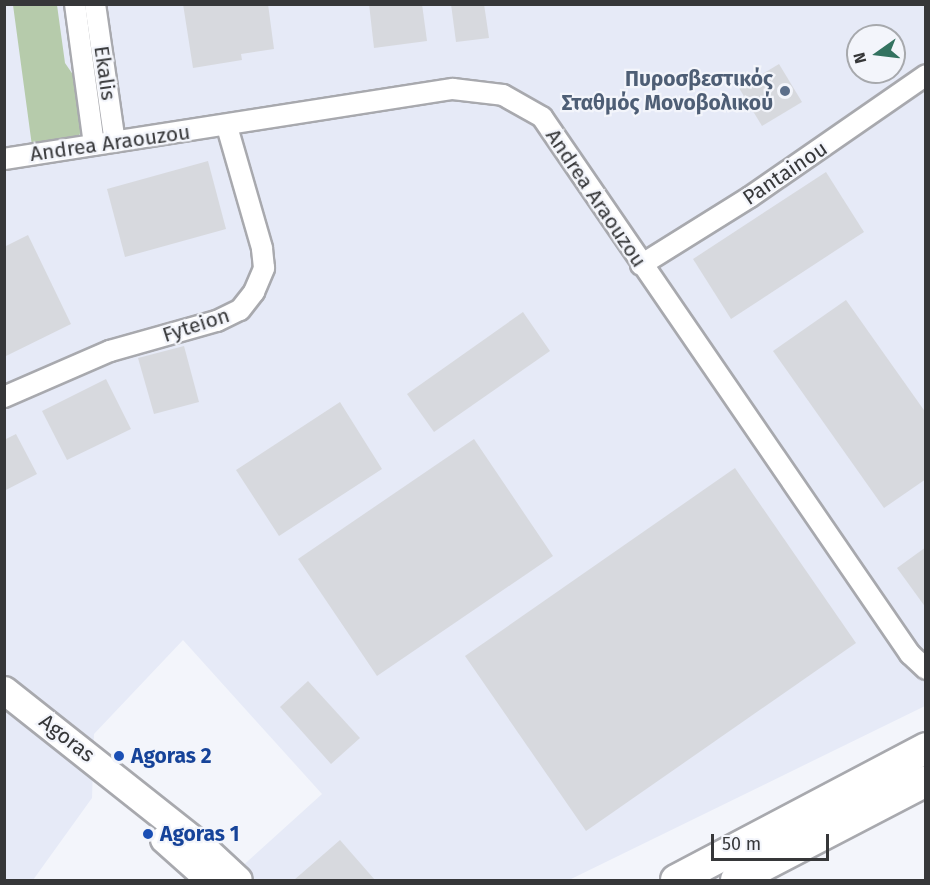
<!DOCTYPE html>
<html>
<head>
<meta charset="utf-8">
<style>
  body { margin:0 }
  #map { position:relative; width:930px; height:885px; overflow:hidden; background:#f3f5fb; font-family:"Fira Sans",sans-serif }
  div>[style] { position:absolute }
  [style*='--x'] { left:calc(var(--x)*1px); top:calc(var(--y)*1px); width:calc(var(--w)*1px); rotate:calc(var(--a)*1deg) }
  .built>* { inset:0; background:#e6eaf7 }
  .green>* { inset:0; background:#b6cbab }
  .building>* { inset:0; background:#d7d9de }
  .roads { filter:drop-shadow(2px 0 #a8a9ae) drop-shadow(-2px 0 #a8a9ae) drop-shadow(0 2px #a8a9ae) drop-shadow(0 -2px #a8a9ae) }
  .street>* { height:20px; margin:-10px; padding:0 10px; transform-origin:10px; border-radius:10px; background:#fff }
  .secondary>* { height:27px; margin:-13.5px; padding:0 13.5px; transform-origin:13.5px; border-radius:13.5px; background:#fff }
  .primary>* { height:30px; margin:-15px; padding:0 15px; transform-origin:15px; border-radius:15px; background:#fff }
  .dots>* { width:16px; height:16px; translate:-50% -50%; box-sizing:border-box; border:3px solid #f3f5fb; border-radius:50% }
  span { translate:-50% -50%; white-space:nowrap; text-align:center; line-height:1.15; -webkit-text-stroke:4.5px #f3f5fb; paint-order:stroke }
  .street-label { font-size:21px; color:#363739 }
  .service-label { font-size:21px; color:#4e5e75; font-weight:700 }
  .right { translate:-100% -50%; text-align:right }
  .transit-label { font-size:21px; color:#164399; font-weight:700 }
  .left { translate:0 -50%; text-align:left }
  .frame { position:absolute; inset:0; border:6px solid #363739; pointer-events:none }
  .north { position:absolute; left:846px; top:24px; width:60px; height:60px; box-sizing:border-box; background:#f3f5fb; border:2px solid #a7a9ad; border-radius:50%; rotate:256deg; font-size:16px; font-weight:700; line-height:24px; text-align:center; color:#363739 }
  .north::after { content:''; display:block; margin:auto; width:21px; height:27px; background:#337260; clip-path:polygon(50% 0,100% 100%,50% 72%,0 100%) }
  .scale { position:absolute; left:711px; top:834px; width:118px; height:27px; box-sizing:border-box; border:3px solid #363739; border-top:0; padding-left:8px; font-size:18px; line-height:21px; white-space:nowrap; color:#363739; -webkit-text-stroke:4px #f3f5fb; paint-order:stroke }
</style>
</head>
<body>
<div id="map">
  <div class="built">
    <div style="clip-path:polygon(evenodd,5px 5px,925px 5px,925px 706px,569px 880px,244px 880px,239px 869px,322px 794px,183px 640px,94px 734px,92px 798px,33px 880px,5px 880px,5px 5px,858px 36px,894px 36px,894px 72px,858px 72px,858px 36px)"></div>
  </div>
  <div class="green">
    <div style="clip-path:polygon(13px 5px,57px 5px,65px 63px,78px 82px,85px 125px,76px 140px,32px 146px)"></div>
  </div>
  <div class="building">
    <div style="clip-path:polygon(183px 4px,268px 4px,274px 49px,241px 54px,242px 60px,193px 68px)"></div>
    <div style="clip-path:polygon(369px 4px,422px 4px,427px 41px,374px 48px)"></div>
    <div style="clip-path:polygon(451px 4px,484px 4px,489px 38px,456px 42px)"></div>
    <div style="clip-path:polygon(779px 64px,802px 102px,762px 126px,739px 88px)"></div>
    <div style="clip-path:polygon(208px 161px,226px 229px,125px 257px,107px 189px)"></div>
    <div style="clip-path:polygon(826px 172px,864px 232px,731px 319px,693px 259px)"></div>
    <div style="clip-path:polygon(28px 235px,71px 324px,4px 357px,4px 247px)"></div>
    <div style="clip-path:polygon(846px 300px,926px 413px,926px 479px,884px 508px,773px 351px)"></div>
    <div style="clip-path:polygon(523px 312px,550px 351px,434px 432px,407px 394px)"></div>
    <div style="clip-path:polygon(184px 346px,199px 402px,154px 414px,138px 358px)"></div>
    <div style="clip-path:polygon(106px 379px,131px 429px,67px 460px,42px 411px)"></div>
    <div style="clip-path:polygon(340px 402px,382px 469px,279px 536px,236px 470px)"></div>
    <div style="clip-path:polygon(16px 434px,37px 474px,4px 491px,4px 440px)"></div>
    <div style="clip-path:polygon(474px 439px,553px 556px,377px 676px,298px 559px)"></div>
    <div style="clip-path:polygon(735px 468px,856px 643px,586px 831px,465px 656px)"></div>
    <div style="clip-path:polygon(926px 547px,926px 608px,897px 568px)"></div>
    <div style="clip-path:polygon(308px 681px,360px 738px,331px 764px,280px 707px)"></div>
    <div style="clip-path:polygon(340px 840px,375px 880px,294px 880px)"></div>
  </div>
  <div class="roads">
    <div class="street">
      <div style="--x:75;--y:4;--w:142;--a:82.3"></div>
      <div style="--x:95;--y:4;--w:139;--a:81.8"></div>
      <div style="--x:4;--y:159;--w:454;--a:-8.9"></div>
      <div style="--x:453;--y:89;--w:50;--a:6.8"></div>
      <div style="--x:503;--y:95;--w:45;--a:29.4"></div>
      <div style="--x:542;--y:117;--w:651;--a:55.58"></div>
      <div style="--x:910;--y:654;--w:22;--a:43"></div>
      <div style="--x:641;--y:265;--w:128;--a:-32"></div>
      <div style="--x:750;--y:197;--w:214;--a:-34.7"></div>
      <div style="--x:4;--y:397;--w:116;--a:-23.5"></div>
      <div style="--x:110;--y:351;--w:111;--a:-15.7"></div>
      <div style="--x:217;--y:321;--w:25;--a:-26"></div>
      <div style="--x:240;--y:310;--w:23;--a:-52"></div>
      <div style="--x:254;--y:292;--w:26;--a:-67"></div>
      <div style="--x:264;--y:268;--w:20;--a:-96"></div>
      <div style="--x:262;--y:248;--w:126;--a:-106.1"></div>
    </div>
    <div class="secondary">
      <div style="--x:4;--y:690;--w:259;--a:38.4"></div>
      <div style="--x:207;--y:851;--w:42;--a:43.1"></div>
      <div style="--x:164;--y:839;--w:62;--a:41.7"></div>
    </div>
    <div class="primary">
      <div style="--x:676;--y:880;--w:283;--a:-27.8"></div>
      <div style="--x:736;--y:880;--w:214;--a:-27.5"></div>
    </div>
  </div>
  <div class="dots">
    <div style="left:785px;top:91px;background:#5c6f8a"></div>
    <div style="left:119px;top:756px;background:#1a4fb4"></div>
    <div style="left:148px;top:834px;background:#1a4fb4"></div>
  </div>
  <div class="street-label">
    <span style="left:105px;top:73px;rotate:82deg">Ekalis</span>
    <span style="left:110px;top:143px;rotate:-8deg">Andrea Araouzou</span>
    <span style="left:785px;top:173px;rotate:-34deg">Pantainou</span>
    <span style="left:596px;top:198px;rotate:56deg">Andrea Araouzou</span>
    <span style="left:196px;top:325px;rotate:-18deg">Fyteion</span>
    <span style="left:67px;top:738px;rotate:38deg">Agoras</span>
  </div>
  <div class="service-label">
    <span class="right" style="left:773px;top:91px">Πυροσβεστικός<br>Σταθμός Μονοβολικού</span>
  </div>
  <div class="transit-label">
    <span class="left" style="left:131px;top:756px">Agoras 2</span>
    <span class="left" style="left:160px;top:834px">Agoras 1</span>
  </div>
  <div class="frame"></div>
  <div class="north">N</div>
  <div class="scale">50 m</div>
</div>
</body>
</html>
